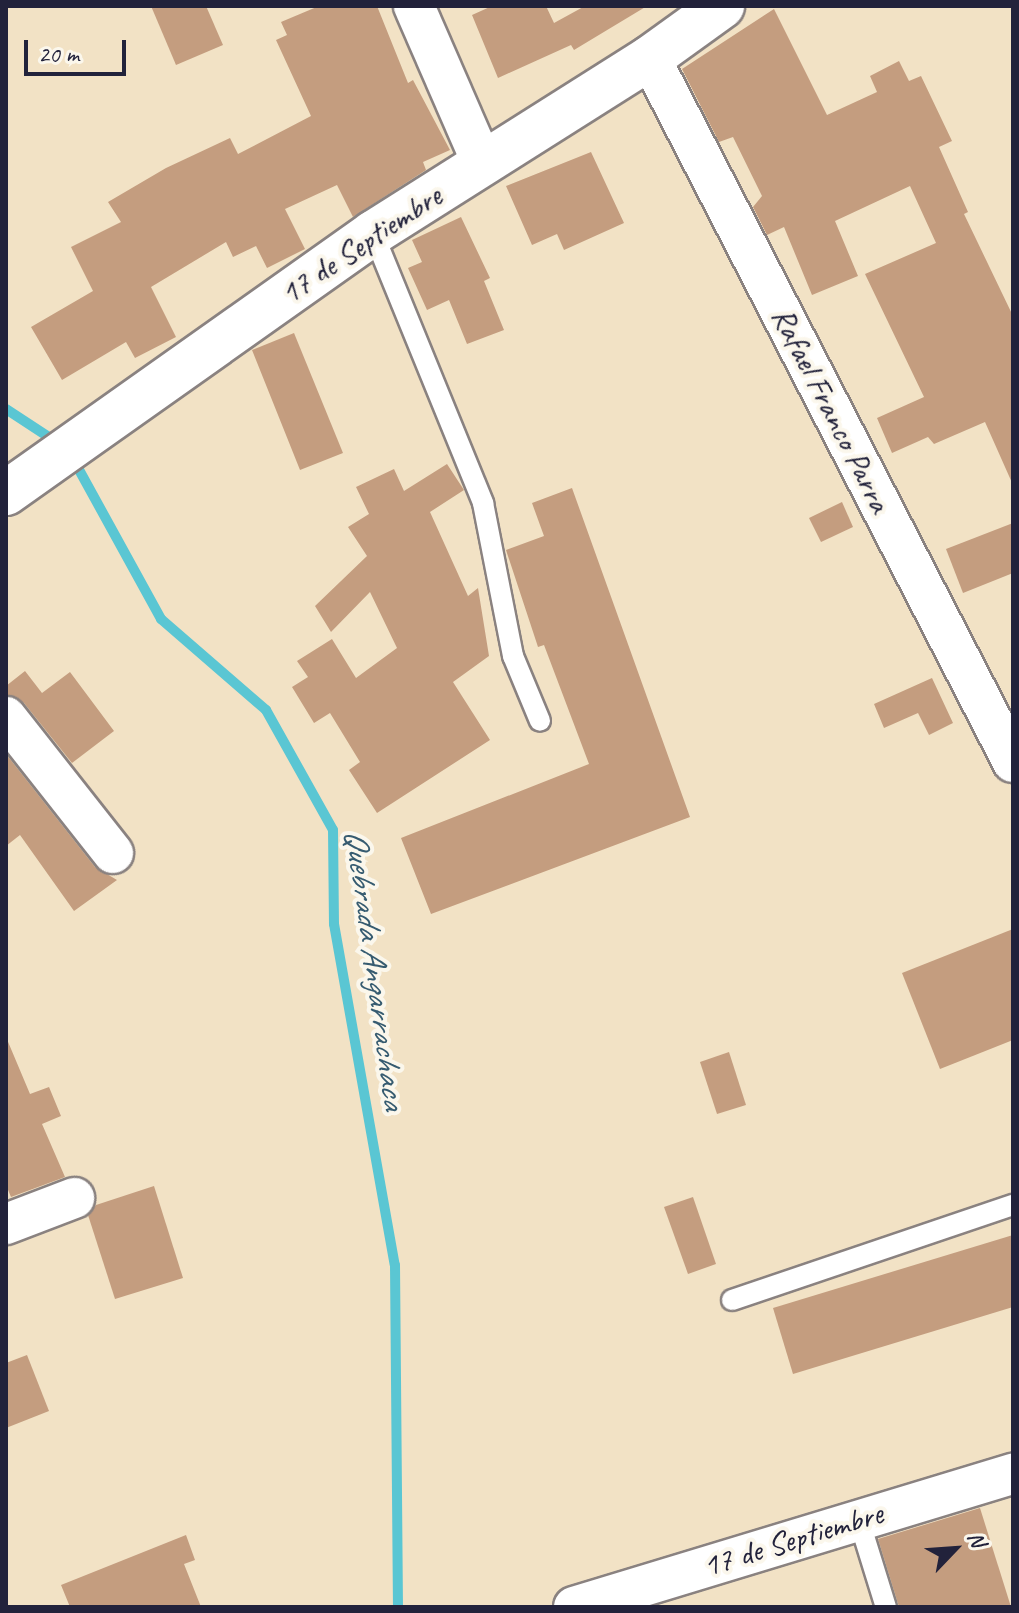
<!DOCTYPE html>
<html>
<head>
<meta charset="utf-8">
<style>
  body { margin:0 }
  #map { position:relative; width:1019px; height:1613px; overflow:hidden; background:#f2e2c5; font-family:Caveat,sans-serif }
  div>[style] { position:absolute }
  [style*='--x'] { left:calc(var(--x)*1px); top:calc(var(--y)*1px); width:calc(var(--w)*1px); rotate:calc(var(--a)*1deg) }
  .stream>* { height:10px; margin:-5px; padding:0 5px; transform-origin:5px; border-radius:5px; background:#5ac6d3 }
  .building>* { inset:0; background:#c49d7f }
  .roads { filter:drop-shadow(2px 0 #8a8280) drop-shadow(-2px 0 #8a8280) drop-shadow(0 2px #8a8280) drop-shadow(0 -2px #8a8280) }
  .service>* { height:20px; margin:-10px; padding:0 10px; transform-origin:10px; border-radius:10px; background:#fff }
  .minor>* { height:40px; margin:-20px; padding:0 20px; transform-origin:20px; border-radius:20px; background:#fff }
  .tertiary>* { height:44px; margin:-22px; padding:0 22px; transform-origin:22px; border-radius:22px; background:#fff }
  span { translate:-50% -50%; white-space:nowrap; text-align:center; line-height:1.15; -webkit-text-stroke:8px #fbf7ec; paint-order:stroke }
  .street-label { font-size:32px; color:#22223b }
  .water-label { font-size:34px; color:#365b70; font-style:italic }
  .frame { position:absolute; inset:0; border:8px solid #22223b; pointer-events:none }
  .north { position:absolute; left:915px; top:1509px; width:80px; height:80px; -webkit-text-stroke:6px #fbf7ec; paint-order:stroke; rotate:65deg; font-size:22px; font-weight:700; line-height:32px; text-align:center; color:#22223b }
  .north::after { content:''; display:block; margin:auto; width:28px; height:36px; background:#22223b; clip-path:polygon(50% 0,100% 100%,50% 72%,0 100%) }
  .scale { position:absolute; left:24px; top:40px; width:102px; height:36px; box-sizing:border-box; border:4px solid #22223b; border-top:0; padding-left:10px; font-size:24px; line-height:28px; white-space:nowrap; color:#22223b; -webkit-text-stroke:6px #fbf7ec; paint-order:stroke }
</style>
</head>
<body>
<div id="map">
  <div class="stream">
    <div style="--x:6;--y:409;--w:62;--a:33.2"></div>
    <div style="--x:72;--y:457;--w:185;--a:61.2"></div>
    <div style="--x:161;--y:619;--w:139;--a:40.9"></div>
    <div style="--x:266;--y:710;--w:137;--a:60.8"></div>
    <div style="--x:333;--y:830;--w:94;--a:89.4"></div>
    <div style="--x:334;--y:924;--w:346;--a:79.9"></div>
    <div style="--x:395;--y:1265;--w:342;--a:89.5"></div>
  </div>
  <div class="building">
    <div style="clip-path:polygon(151px 6px,206px 6px,223px 45px,176px 65px)"></div>
    <div style="clip-path:polygon(319px 6px,377px 6px,408px 83px,413px 80px,450px 150px,423px 162px,426px 170px,353px 217px,337px 185px,285px 209px,305px 249px,267px 268px,256px 246px,233px 257px,226px 242px,151px 287px,176px 337px,135px 358px,126px 342px,62px 380px,31px 327px,93px 291px,71px 247px,121px 222px,108px 202px,166px 168px,230px 138px,238px 154px,311px 116px,276px 40px,287px 35px,281px 22px)"></div>
    <div style="clip-path:polygon(492px 6px,546px 6px,554px 23px,585px 6px,647px 6px,574px 50px,571px 45px,498px 78px,472px 15px)"></div>
    <div style="clip-path:polygon(774px 9px,827px 115px,877px 92px,870px 76px,899px 61px,909px 81px,921px 76px,952px 141px,939px 147px,968px 212px,964px 214px,1013px 316px,1013px 485px,985px 422px,934px 444px,928px 437px,892px 453px,877px 418px,924px 397px,865px 274px,936px 243px,910px 186px,835px 221px,858px 276px,812px 295px,784px 227px,767px 235px,753px 207px,762px 196px,733px 137px,719px 142px,682px 69px)"></div>
    <div style="clip-path:polygon(591px 152px,624px 223px,564px 250px,557px 234px,532px 245px,506px 186px)"></div>
    <div style="clip-path:polygon(461px 217px,490px 278px,484px 281px,504px 330px,467px 344px,449px 300px,427px 310px,408px 268px,422px 262px,412px 240px)"></div>
    <div style="clip-path:polygon(294px 333px,343px 453px,300px 470px,252px 350px)"></div>
    <div style="clip-path:polygon(447px 464px,464px 490px,430px 512px,468px 596px,478px 588px,489px 656px,453px 682px,490px 740px,377px 813px,349px 770px,360px 762px,330px 713px,314px 723px,292px 687px,308px 677px,297px 661px,332px 639px,356px 678px,397px 648px,370px 592px,331px 632px,315px 606px,367px 556px,348px 527px,369px 514px,356px 487px,394px 469px,404px 491px)"></div>
    <div style="clip-path:polygon(572px 488px,690px 817px,431px 914px,401px 838px,589px 764px,544px 645px,538px 647px,506px 550px,544px 536px,532px 503px)"></div>
    <div style="clip-path:polygon(842px 502px,853px 527px,821px 542px,809px 518px)"></div>
    <div style="clip-path:polygon(1013px 523px,1013px 573px,963px 593px,946px 549px)"></div>
    <div style="clip-path:polygon(25px 671px,42px 693px,70px 672px,114px 731px,72px 763px,24px 703px,6px 695px,6px 686px)"></div>
    <div style="clip-path:polygon(932px 678px,953px 723px,929px 735px,918px 713px,884px 728px,874px 704px)"></div>
    <div style="clip-path:polygon(6px 754px,95px 867px,117px 880px,74px 911px,20px 835px,6px 846px)"></div>
    <div style="clip-path:polygon(1013px 929px,1013px 1040px,940px 1069px,902px 973px)"></div>
    <div style="clip-path:polygon(6px 1037px,30px 1094px,49px 1087px,61px 1116px,42px 1124px,65px 1177px,11px 1197px,6px 1185px)"></div>
    <div style="clip-path:polygon(729px 1052px,746px 1105px,717px 1114px,700px 1062px)"></div>
    <div style="clip-path:polygon(154px 1186px,183px 1278px,115px 1299px,88px 1215px,96px 1205px)"></div>
    <div style="clip-path:polygon(693px 1197px,716px 1264px,688px 1274px,664px 1207px)"></div>
    <div style="clip-path:polygon(1013px 1235px,1013px 1307px,793px 1374px,773px 1308px)"></div>
    <div style="clip-path:polygon(27px 1355px,49px 1411px,6px 1428px,6px 1363px)"></div>
    <div style="clip-path:polygon(980px 1508px,1011px 1607px,899px 1607px,878px 1539px)"></div>
    <div style="clip-path:polygon(186px 1535px,195px 1560px,184px 1564px,201px 1607px,70px 1607px,61px 1585px)"></div>
  </div>
  <div class="roads">
    <div class="service">
      <div style="--x:373;--y:233;--w:292;--a:67.8"></div>
      <div style="--x:483;--y:503;--w:156;--a:78.9"></div>
      <div style="--x:513;--y:656;--w:70;--a:67.4"></div>
      <div style="--x:732;--y:1300;--w:297;--a:-18.7"></div>
      <div style="--x:859;--y:1520;--w:91;--a:72.8"></div>
    </div>
    <div class="minor">
      <div style="--x:414;--y:6;--w:173;--a:66.5"></div>
      <div style="--x:650;--y:58;--w:792;--a:62.72"></div>
      <div style="--x:6;--y:717;--w:173;--a:51.8"></div>
      <div style="--x:6;--y:1224;--w:73;--a:-20.9"></div>
      <div style="--x:574;--y:1607;--w:459;--a:-16.9"></div>
    </div>
    <div class="tertiary">
      <div style="--x:6;--y:493;--w:450;--a:-35.3"></div>
      <div style="--x:373;--y:233;--w:328;--a:-32.3"></div>
      <div style="--x:650;--y:58;--w:89;--a:-35.8"></div>
    </div>
  </div>
  <div class="street-label">
    <span style="left:361px;top:245px;rotate:-34deg">17 de Septiembre</span>
    <span style="left:831px;top:410px;rotate:63deg">Rafael Franco Parra</span>
    <span style="left:793px;top:1540px;rotate:-17deg">17 de Septiembre</span>
  </div>
  <div class="water-label">
    <span style="left:376px;top:969px;rotate:82deg">Quebrada Angarrachaca</span>
  </div>
  <div class="frame"></div>
  <div class="north">N</div>
  <div class="scale">20 m</div>
</div>
</body>
</html>
